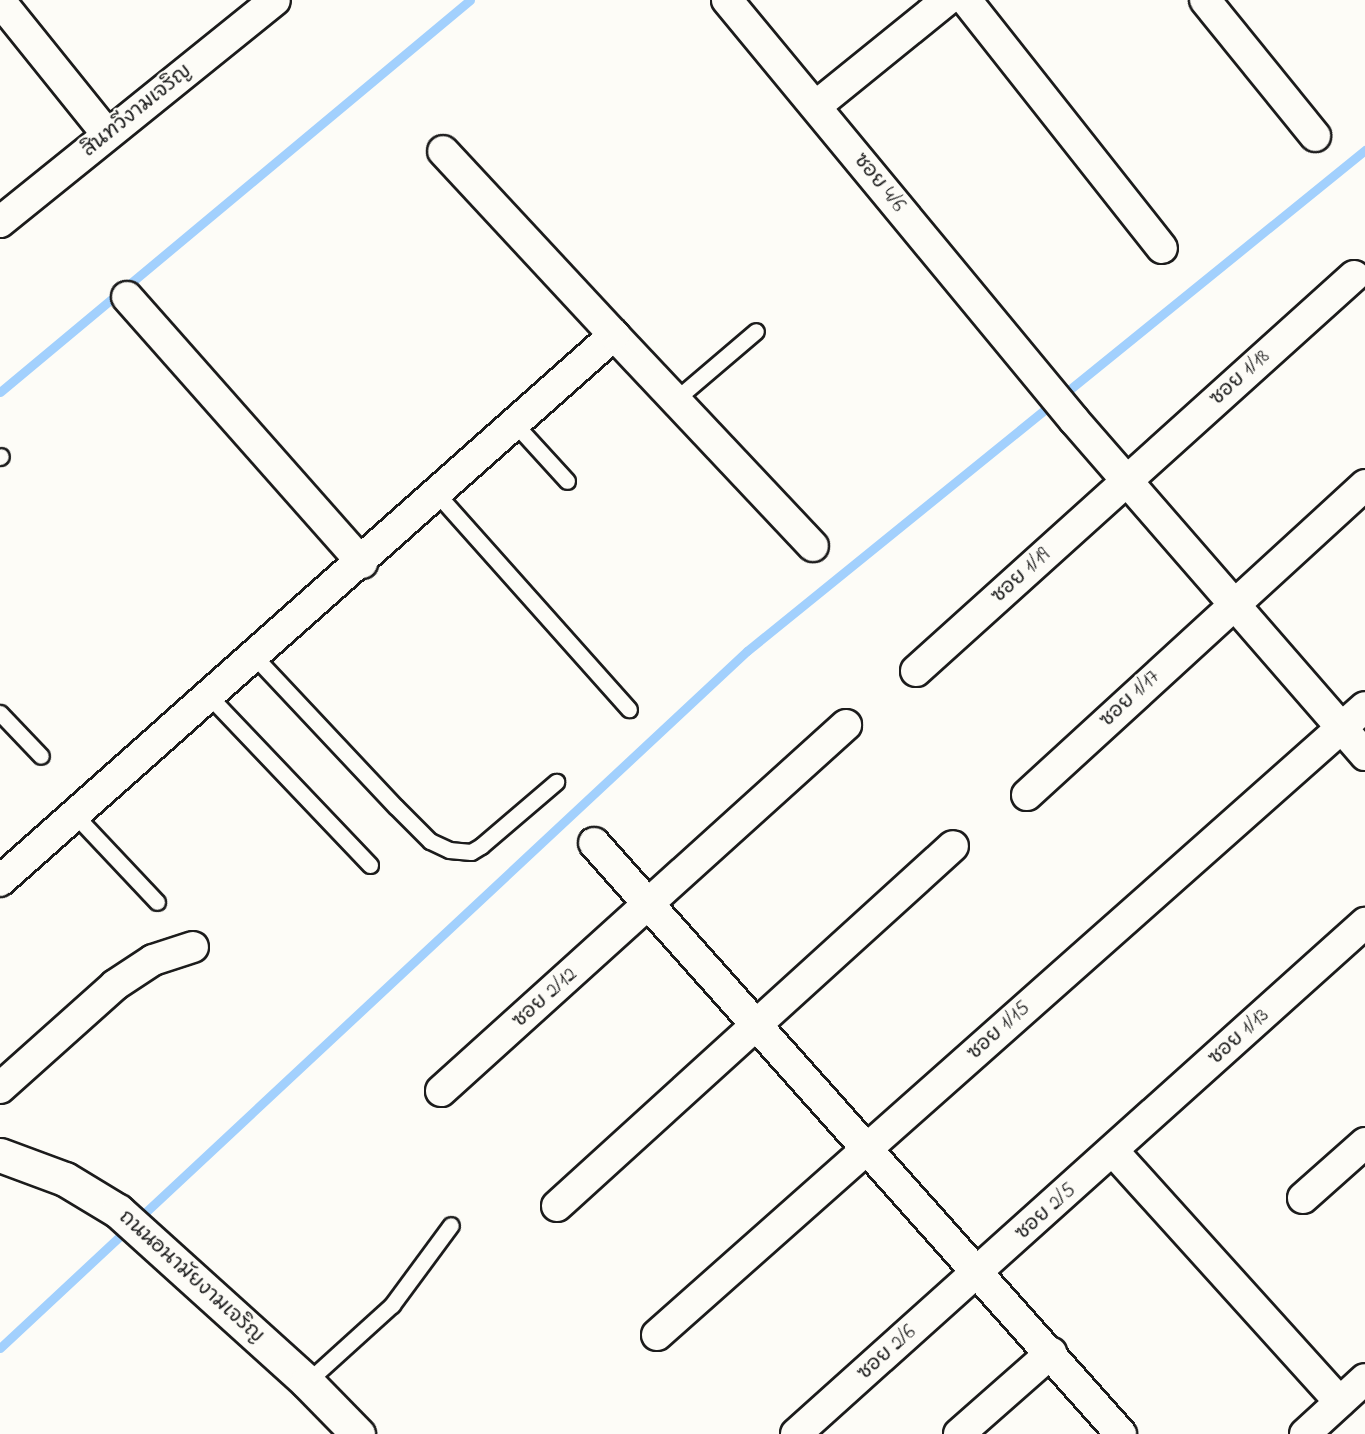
<!DOCTYPE html>
<html>
<head>
<meta charset="utf-8">
<style>
  body { margin:0 }
  #map { position:relative; width:1365px; height:1434px; overflow:hidden; background:#fdfcf7; font-family:"Indie Flower","Playpen Sans Thai",sans-serif }
  div>[style] { position:absolute }
  [style*='--x'] { left:calc(var(--x)*1px); top:calc(var(--y)*1px); width:calc(var(--w)*1px); rotate:calc(var(--a)*1deg) }
  .stream>* { height:9px; margin:-4.5px; padding:0 4.5px; transform-origin:4.5px; border-radius:4.5px; background:#a2d0fd }
  .roads { filter:drop-shadow(2px 0 #1c1c1c) drop-shadow(-2px 0 #1c1c1c) drop-shadow(0 2px #1c1c1c) drop-shadow(0 -2px #1c1c1c) }
  .lane>* { height:15px; margin:-7.5px; padding:0 7.5px; transform-origin:7.5px; border-radius:7.5px; background:#fdfcf7 }
  .street>* { height:30px; margin:-15px; padding:0 15px; transform-origin:15px; border-radius:15px; background:#fdfcf7 }
  .secondary>* { height:33px; margin:-16.5px; padding:0 16.5px; transform-origin:16.5px; border-radius:16.5px; background:#fdfcf7 }
  span { translate:-50% -50%; white-space:nowrap; text-align:center; line-height:1.15; -webkit-text-stroke:4.5px #fdfcf7; paint-order:stroke }
  .street-label { font-size:21px; color:#1c1c1c }
</style>
</head>
<body>
<div id="map">
  <div class="stream">
    <div style="--x:0;--y:392;--w:612;--a:-39.83"></div>
    <div style="--x:0;--y:1348;--w:1022;--a:-43.02"></div>
    <div style="--x:747;--y:651;--w:796;--a:-39.03"></div>
  </div>
  <div class="roads">
    <div class="lane">
      <div style="--x:675;--y:400;--w:106;--a:-40.4"></div>
      <div style="--x:515;--y:424;--w:77;--a:47.6"></div>
      <div style="--x:0;--y:457;--w:1;--a:-45"></div>
      <div style="--x:438;--y:495;--w:287;--a:48.3"></div>
      <div style="--x:254;--y:656;--w:207;--a:46.8"></div>
      <div style="--x:396;--y:807;--w:48;--a:45"></div>
      <div style="--x:430;--y:841;--w:21;--a:25"></div>
      <div style="--x:449;--y:850;--w:22;--a:5"></div>
      <div style="--x:471;--y:852;--w:12;--a:-31"></div>
      <div style="--x:481;--y:846;--w:99;--a:-40.5"></div>
      <div style="--x:210;--y:697;--w:232;--a:46.4"></div>
      <div style="--x:0;--y:713;--w:59;--a:46.4"></div>
      <div style="--x:76;--y:816;--w:118;--a:46.7"></div>
      <div style="--x:307;--y:1382;--w:115;--a:-42.2"></div>
      <div style="--x:392;--y:1305;--w:99;--a:-53.6"></div>
    </div>
    <div class="street">
      <div style="--x:727;--y:0;--w:545;--a:50.44"></div>
      <div style="--x:1074;--y:420;--w:444;--a:49"></div>
      <div style="--x:966;--y:0;--w:316;--a:51.7"></div>
      <div style="--x:1205;--y:0;--w:175;--a:51"></div>
      <div style="--x:0;--y:1;--w:171;--a:51.2"></div>
      <div style="--x:816;--y:106;--w:169;--a:-39"></div>
      <div style="--x:0;--y:222;--w:353;--a:-38.9"></div>
      <div style="--x:127;--y:297;--w:355;--a:48.5"></div>
      <div style="--x:614;--y:335;--w:290;--a:46.7"></div>
      <div style="--x:916;--y:671;--w:590;--a:-42.04"></div>
      <div style="--x:1027;--y:795;--w:459;--a:-42.5"></div>
      <div style="--x:594;--y:843;--w:792;--a:48.28"></div>
      <div style="--x:0;--y:881;--w:822;--a:-41.65"></div>
      <div style="--x:614;--y:335;--w:251;--a:-132.9"></div>
      <div style="--x:0;--y:1088;--w:154;--a:-41.8"></div>
      <div style="--x:115;--y:985;--w:45;--a:-33.3"></div>
      <div style="--x:153;--y:960;--w:42;--a:-18"></div>
      <div style="--x:441;--y:1091;--w:546;--a:-42.1"></div>
      <div style="--x:1113;--y:1151;--w:338;--a:47.9"></div>
      <div style="--x:1303;--y:1198;--w:83;--a:-41.6"></div>
      <div style="--x:557;--y:1206;--w:535;--a:-42.27"></div>
      <div style="--x:657;--y:1335;--w:946;--a:-41.57"></div>
      <div style="--x:796;--y:1434;--w:765;--a:-41.93"></div>
      <div style="--x:959;--y:1434;--w:123;--a:-41.4"></div>
      <div style="--x:1305;--y:1434;--w:81;--a:-42.5"></div>
    </div>
    <div class="secondary">
      <div style="--x:0;--y:1155;--w:69;--a:20.3"></div>
      <div style="--x:65;--y:1179;--w:62;--a:31.1"></div>
      <div style="--x:118;--y:1211;--w:255;--a:42.1"></div>
      <div style="--x:307;--y:1382;--w:73;--a:45.6"></div>
    </div>
  </div>
  <div class="street-label">
    <span style="left:137px;top:111px;rotate:-39deg">สินทวีงามเจริญ</span>
    <span style="left:879px;top:183px;rotate:51deg">ซอย 4/6</span>
    <span style="left:1240px;top:378px;rotate:-42deg">ซอย 1/18</span>
    <span style="left:1021px;top:576px;rotate:-42deg">ซอย 1/19</span>
    <span style="left:1130px;top:699px;rotate:-43deg">ซอย 1/17</span>
    <span style="left:545px;top:998px;rotate:-42deg">ซอย 2/12</span>
    <span style="left:999px;top:1031px;rotate:-42deg">ซอย 1/15</span>
    <span style="left:1239px;top:1037px;rotate:-42deg">ซอย 1/13</span>
    <span style="left:1046px;top:1212px;rotate:-42deg">ซอย 2/5</span>
    <span style="left:191px;top:1277px;rotate:42deg">ถนนอนามัยงามเจริญ</span>
    <span style="left:887px;top:1353px;rotate:-42deg">ซอย 2/6</span>
  </div>
</div>
</body>
</html>
